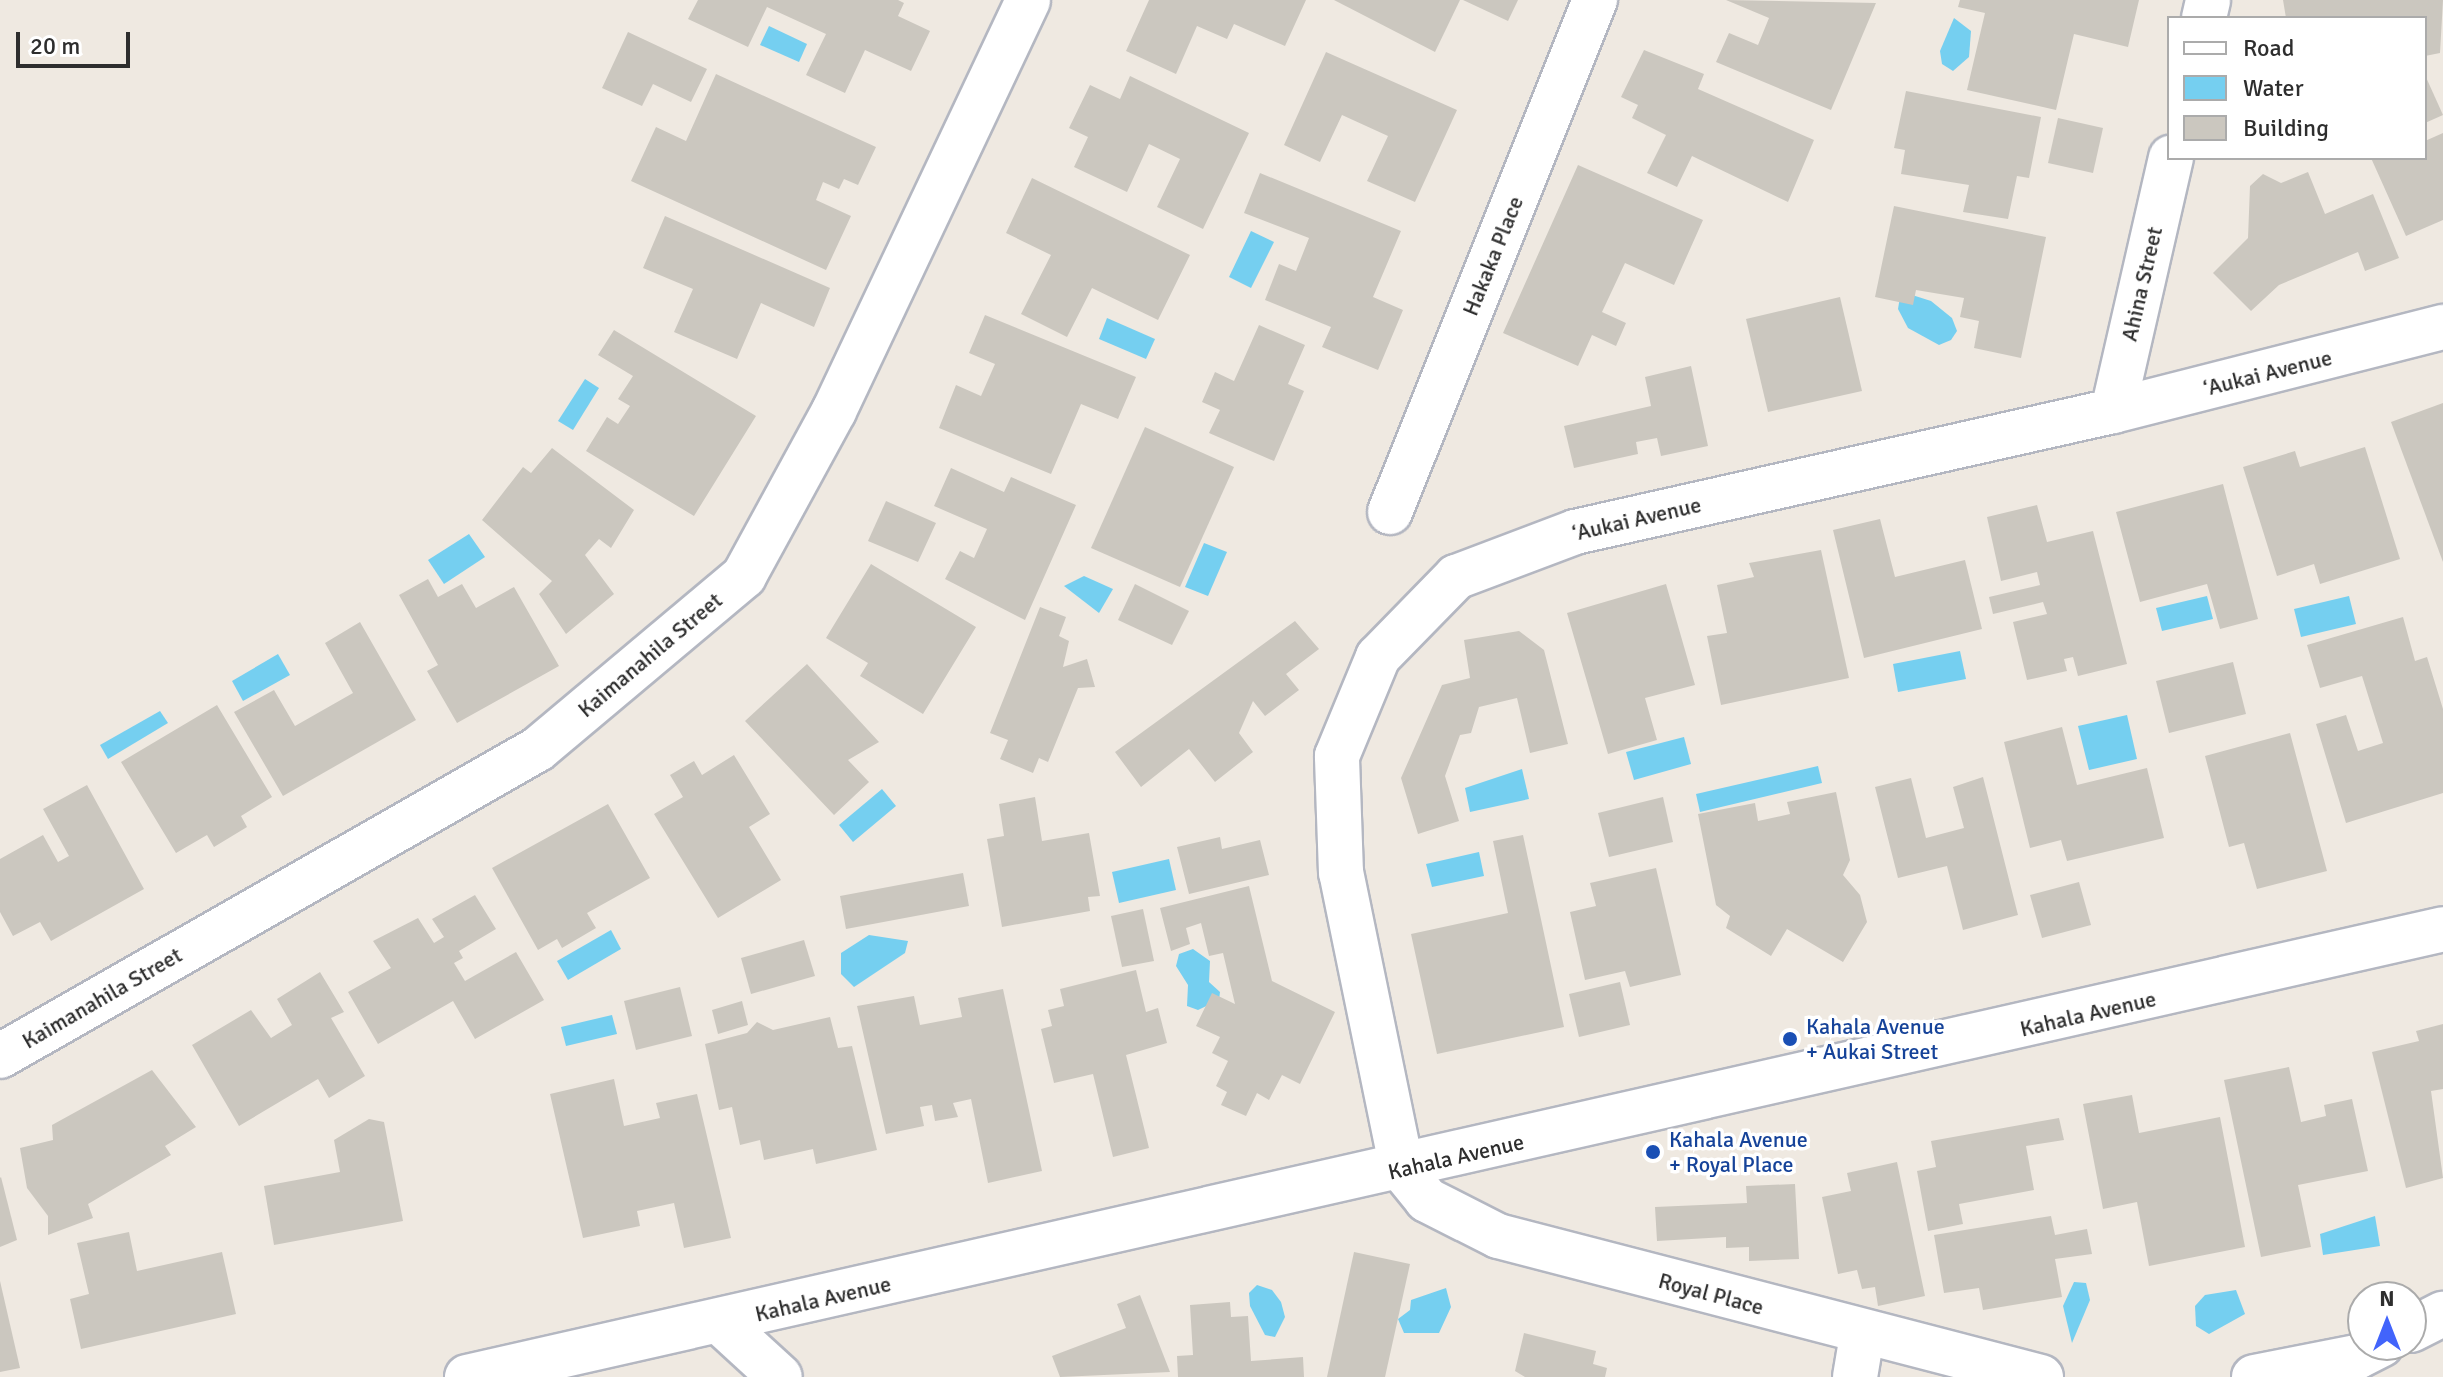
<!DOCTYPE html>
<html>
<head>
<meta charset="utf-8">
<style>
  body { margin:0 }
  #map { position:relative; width:2443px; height:1377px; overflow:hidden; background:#efe9e1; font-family:Signika,sans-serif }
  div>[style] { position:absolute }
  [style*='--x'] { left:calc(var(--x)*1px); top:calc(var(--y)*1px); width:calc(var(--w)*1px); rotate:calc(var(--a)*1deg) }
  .water>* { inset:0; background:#75cff0 }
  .building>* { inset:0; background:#cbc7bf }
  .roads { filter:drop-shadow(2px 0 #b4b7c1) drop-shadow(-2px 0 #b4b7c1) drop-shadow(0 2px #b4b7c1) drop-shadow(0 -2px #b4b7c1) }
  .minor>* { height:44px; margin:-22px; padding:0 22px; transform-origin:22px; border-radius:22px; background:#fff }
  .dots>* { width:22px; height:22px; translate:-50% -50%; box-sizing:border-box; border:4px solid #fff; border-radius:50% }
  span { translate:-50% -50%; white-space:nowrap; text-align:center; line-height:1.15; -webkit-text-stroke:7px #fff; paint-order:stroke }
  .street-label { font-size:22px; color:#2e2e2e }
  .transit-label { font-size:22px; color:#164399 }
  .left { translate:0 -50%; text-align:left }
  .legend { position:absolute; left:2167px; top:16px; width:260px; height:144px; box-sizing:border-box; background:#fff; border:2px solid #ababab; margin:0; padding:10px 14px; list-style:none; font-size:24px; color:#2e2e2e }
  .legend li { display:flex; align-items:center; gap:16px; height:40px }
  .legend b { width:40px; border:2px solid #ababab }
  .north { position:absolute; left:2347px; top:1281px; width:80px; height:80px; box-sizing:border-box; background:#fff; border:2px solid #ababab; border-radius:50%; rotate:0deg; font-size:22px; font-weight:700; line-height:32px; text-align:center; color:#2e2e2e }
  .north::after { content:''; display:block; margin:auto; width:28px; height:36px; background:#4264fb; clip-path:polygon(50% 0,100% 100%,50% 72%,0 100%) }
  .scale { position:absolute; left:16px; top:32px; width:114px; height:36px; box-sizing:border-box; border:4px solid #2e2e2e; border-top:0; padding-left:10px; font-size:24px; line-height:28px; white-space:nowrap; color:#2e2e2e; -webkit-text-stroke:6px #fff; paint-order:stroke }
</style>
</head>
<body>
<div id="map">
  <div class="water">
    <div style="clip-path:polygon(1954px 18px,1971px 31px,1969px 57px,1953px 71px,1942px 64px,1940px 51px)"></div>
    <div style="clip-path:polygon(769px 26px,807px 44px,799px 62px,760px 45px)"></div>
    <div style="clip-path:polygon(1251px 231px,1274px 242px,1251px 288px,1229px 277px)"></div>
    <div style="clip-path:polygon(1909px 294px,1931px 301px,1952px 318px,1957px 331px,1951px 340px,1939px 345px,1908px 328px,1898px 309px,1900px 297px)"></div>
    <div style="clip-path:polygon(1107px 318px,1155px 339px,1146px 359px,1099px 339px)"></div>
    <div style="clip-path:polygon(585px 379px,599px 388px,573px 430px,558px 421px)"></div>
    <div style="clip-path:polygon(469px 534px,485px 557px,444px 584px,428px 560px)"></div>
    <div style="clip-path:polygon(1204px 543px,1227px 552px,1208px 596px,1185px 587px)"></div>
    <div style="clip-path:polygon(1084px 576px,1113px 589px,1099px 613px,1064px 586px)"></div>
    <div style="clip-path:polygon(2207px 596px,2213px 619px,2162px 631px,2156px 608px)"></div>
    <div style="clip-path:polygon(2349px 596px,2356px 624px,2301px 637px,2294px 609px)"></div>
    <div style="clip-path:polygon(1960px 651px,1966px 679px,1898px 692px,1893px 664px)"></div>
    <div style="clip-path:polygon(278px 654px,290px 675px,243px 701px,232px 681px)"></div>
    <div style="clip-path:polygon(160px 711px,168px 723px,108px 759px,100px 745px)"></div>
    <div style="clip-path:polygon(2127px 715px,2137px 759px,2089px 770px,2078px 726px)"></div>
    <div style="clip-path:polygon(1684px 737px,1691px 764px,1634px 780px,1626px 752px)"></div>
    <div style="clip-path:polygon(1818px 766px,1822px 783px,1700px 812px,1696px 794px)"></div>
    <div style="clip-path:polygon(1522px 769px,1529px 799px,1470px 812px,1465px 788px)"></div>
    <div style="clip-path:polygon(882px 789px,896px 806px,853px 842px,839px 825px)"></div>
    <div style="clip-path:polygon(1479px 852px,1484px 876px,1432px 887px,1426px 864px)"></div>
    <div style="clip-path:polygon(1169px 859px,1176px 890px,1119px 903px,1112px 872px)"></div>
    <div style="clip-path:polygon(611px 930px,621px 949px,568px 980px,557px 961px)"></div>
    <div style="clip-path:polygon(869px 935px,908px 941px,905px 953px,854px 987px,841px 974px,841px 953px)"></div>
    <div style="clip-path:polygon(1193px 949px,1210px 961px,1209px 982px,1220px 992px,1219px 1000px,1198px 1010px,1187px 1006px,1188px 985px,1176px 966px,1179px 954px)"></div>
    <div style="clip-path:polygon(612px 1015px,617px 1034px,566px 1046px,561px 1027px)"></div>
    <div style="clip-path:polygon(2375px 1216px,2380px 1246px,2323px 1255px,2320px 1234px)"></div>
    <div style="clip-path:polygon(2074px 1282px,2086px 1283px,2090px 1300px,2072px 1343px,2063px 1306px)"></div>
    <div style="clip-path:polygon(1257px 1285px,1272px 1290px,1281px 1302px,1285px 1317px,1275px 1337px,1265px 1335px,1250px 1306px,1249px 1293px)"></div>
    <div style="clip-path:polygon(1446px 1288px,1451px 1307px,1439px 1333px,1404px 1333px,1398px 1319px,1410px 1310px,1411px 1300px)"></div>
    <div style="clip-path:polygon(2236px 1290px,2245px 1314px,2209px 1334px,2196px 1326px,2195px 1306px,2205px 1295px)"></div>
  </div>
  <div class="building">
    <div style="clip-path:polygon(698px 0,898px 0,904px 3px,898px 16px,930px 31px,911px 71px,865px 50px,845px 93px,806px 75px,826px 34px,767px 7px,748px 47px,688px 19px)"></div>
    <div style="clip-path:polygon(1149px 0,1306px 0,1285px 46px,1234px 24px,1227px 39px,1197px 26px,1176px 74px,1126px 51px)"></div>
    <div style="clip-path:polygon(1334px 0,1460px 0,1435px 52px)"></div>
    <div style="clip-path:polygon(1463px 0,1518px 0,1508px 21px)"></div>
    <div style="clip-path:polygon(1726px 0,1876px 3px,1831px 110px,1716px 62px,1729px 33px,1758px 45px,1769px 18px)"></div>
    <div style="clip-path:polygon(1960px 0,2139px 0,2128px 47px,2074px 34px,2056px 110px,1967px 90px,1985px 13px,1958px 7px)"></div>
    <div style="clip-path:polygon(2283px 0,2443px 0,2440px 53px,2425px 56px,2425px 18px,2286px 18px)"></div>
    <div style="clip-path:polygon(628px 32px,707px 69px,691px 102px,653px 84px,642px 106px,602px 88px)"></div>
    <div style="clip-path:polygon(1644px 50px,1704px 74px,1698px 89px,1814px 140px,1788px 202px,1692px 156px,1677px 187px,1647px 173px,1666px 135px,1632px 118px,1638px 105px,1621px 97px)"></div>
    <div style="clip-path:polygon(1326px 52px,1457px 110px,1415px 202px,1367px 181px,1388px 136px,1342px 115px,1320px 162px,1284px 145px)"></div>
    <div style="clip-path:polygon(716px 74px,876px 147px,858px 185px,844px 179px,839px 189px,823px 182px,816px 200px,851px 216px,826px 270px,631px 181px,656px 127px,686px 141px)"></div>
    <div style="clip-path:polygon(2425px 75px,2443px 115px,2425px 123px)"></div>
    <div style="clip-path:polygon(1130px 76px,1249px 133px,1203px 229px,1157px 207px,1180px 159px,1149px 144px,1127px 192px,1074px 167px,1088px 137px,1069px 128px,1090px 85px,1120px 99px)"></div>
    <div style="clip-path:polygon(1906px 91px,2041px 117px,2029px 178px,2017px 176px,2008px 219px,1963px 212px,1969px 185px,1901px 174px,1905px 150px,1894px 148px)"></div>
    <div style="clip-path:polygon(2058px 118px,2103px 128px,2093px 173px,2048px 163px)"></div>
    <div style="clip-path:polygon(2443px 133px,2443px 220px,2406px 236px,2371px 158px,2425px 158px,2425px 141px)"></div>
    <div style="clip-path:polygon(1578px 165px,1703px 220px,1674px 285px,1625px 263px,1602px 312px,1626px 323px,1616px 346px,1592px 335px,1578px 366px,1503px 333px)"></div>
    <div style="clip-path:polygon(2308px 172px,2325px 214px,2373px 194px,2399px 258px,2365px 271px,2358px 252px,2279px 285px,2251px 311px,2213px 273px,2248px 238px,2250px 186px,2263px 174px,2281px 183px)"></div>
    <div style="clip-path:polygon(1260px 173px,1401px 231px,1373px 297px,1403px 310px,1378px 370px,1322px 347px,1331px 327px,1265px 300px,1279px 264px,1296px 271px,1309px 238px,1244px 213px)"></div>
    <div style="clip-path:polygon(1032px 178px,1190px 255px,1158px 320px,1092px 288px,1067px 337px,1021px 314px,1051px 255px,1006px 233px)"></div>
    <div style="clip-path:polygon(1894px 206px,2046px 237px,2021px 358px,1974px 348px,1979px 321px,1960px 317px,1964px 298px,1916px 290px,1913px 305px,1875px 297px)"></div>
    <div style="clip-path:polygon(665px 216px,830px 288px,814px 327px,761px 303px,737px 359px,674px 332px,693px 289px,643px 268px)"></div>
    <div style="clip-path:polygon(1840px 297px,1862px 391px,1768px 412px,1746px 319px)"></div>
    <div style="clip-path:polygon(985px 315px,1136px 377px,1118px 419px,1081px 404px,1051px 474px,939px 428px,956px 385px,981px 396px,995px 364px,969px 353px)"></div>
    <div style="clip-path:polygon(1259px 325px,1305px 345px,1288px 384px,1304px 391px,1274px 461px,1209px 433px,1220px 410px,1202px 402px,1215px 372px,1234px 381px)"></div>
    <div style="clip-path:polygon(614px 330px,756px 416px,694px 516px,586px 451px,607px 417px,618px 424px,630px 406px,618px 399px,633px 376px,598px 355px)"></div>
    <div style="clip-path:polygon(1691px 366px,1708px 446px,1661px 456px,1657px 438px,1636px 442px,1638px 454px,1574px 468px,1564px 426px,1651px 406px,1645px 377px)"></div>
    <div style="clip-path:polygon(2443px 403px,2443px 562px,2391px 422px)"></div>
    <div style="clip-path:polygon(1145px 427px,1234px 467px,1180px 587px,1091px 548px)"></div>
    <div style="clip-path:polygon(2365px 447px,2400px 559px,2320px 584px,2314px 564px,2277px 576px,2243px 467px,2295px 451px,2300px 467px)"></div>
    <div style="clip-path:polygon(552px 448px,634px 510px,611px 548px,599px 539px,585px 555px,614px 594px,566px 634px,539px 594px,552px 581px,482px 520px,523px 467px,531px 473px)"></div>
    <div style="clip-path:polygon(951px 468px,1004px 492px,1011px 477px,1076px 505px,1025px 620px,945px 579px,960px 551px,974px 558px,987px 529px,934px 506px)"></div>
    <div style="clip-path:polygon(2223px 484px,2258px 619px,2220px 629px,2207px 584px,2140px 602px,2116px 512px)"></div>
    <div style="clip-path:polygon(886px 501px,936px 523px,918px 562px,868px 541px)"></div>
    <div style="clip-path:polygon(2037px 505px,2047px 542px,2093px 531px,2127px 664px,2078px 676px,2073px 657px,2064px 659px,2067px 671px,2027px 680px,2013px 622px,2047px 614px,2043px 602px,1993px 614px,1989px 597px,2040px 585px,2037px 572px,2001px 581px,1987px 517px)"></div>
    <div style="clip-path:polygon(1880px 519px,1895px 577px,1965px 560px,1982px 629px,1864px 658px,1833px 530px)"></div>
    <div style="clip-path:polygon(1821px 550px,1849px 678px,1721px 705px,1707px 636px,1727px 633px,1717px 585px,1754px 577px,1749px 563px)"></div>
    <div style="clip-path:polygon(871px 564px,976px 627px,923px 714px,860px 676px,868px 663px,826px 638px)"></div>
    <div style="clip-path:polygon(428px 579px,438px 597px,462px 584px,476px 608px,514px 587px,559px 666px,457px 723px,427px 671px,438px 665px,399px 595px)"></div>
    <div style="clip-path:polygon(1135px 584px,1189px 611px,1172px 645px,1118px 620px)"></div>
    <div style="clip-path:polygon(1666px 584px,1695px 685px,1645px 698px,1657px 740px,1608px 754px,1567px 613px)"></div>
    <div style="clip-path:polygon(1040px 607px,1066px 617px,1059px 636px,1069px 641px,1063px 667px,1087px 659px,1095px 687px,1078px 688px,1048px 762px,1039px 758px,1033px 773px,1000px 759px,1008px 740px,990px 733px)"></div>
    <div style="clip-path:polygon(2403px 617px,2415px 661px,2427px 657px,2443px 709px,2443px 793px,2346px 823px,2316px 724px,2346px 715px,2358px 751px,2383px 743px,2362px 676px,2320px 688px,2307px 645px)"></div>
    <div style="clip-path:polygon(1295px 621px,1319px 649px,1286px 674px,1299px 690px,1265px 716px,1253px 701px,1239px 733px,1253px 752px,1215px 782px,1189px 749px,1141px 787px,1115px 752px)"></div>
    <div style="clip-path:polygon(360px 622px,416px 720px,283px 796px,234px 712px,274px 690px,295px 726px,353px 693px,325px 643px)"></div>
    <div style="clip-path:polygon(1519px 631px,1544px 650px,1568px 744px,1530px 753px,1517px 698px,1479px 707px,1471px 733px,1460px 735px,1445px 776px,1459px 821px,1418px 834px,1401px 778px,1442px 685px,1470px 678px,1464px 640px)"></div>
    <div style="clip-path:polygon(2233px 662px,2246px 714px,2169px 733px,2156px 681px)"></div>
    <div style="clip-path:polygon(807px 664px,879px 742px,848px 760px,869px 782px,834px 815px,745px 721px)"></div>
    <div style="clip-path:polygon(217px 705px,272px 797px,241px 816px,247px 827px,214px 847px,207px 835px,176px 853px,121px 762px)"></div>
    <div style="clip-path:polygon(2062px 727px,2077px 785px,2147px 768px,2164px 838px,2067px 861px,2061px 840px,2030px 848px,2004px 742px)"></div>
    <div style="clip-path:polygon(2290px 733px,2327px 871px,2257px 889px,2244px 843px,2229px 847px,2205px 756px)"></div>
    <div style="clip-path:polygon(734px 755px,770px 814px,749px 827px,781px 880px,718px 918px,654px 814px,683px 797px,670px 775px,694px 761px,702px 775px)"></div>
    <div style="clip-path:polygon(1983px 777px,2018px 915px,1963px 930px,1947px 866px,1898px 878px,1875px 787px,1911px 778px,1926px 838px,1964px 828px,1953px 787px)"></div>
    <div style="clip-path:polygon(87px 785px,144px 889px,51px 941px,40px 922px,13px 936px,0 912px,0 859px,43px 835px,58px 862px,69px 856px,43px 809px)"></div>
    <div style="clip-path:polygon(1836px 792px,1850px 860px,1843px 875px,1860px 895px,1867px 922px,1843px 962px,1787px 929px,1771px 956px,1726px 928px,1730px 916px,1716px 905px,1698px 814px,1755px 803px,1758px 821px,1790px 814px,1787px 802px)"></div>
    <div style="clip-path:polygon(1035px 797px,1042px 841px,1089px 833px,1100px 896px,1088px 897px,1090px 911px,1002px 927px,987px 839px,1004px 836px,999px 804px)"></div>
    <div style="clip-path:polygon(1663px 797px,1673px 842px,1609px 857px,1598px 813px)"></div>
    <div style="clip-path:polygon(608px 804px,650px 878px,587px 913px,596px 928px,562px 948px,557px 939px,538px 950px,492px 868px)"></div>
    <div style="clip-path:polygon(1523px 835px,1564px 1027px,1437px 1054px,1411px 934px,1508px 913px,1493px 841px)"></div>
    <div style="clip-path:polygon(1220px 837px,1222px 849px,1260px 840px,1269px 875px,1189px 894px,1177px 847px)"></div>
    <div style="clip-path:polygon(1656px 868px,1681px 975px,1630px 987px,1625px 971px,1585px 980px,1570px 912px,1596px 906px,1590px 883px)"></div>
    <div style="clip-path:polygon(963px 873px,969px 906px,846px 929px,840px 896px)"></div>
    <div style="clip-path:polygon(2079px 882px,2091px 925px,2042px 938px,2030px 895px)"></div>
    <div style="clip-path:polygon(1249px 886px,1272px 981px,1335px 1012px,1300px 1084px,1282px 1075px,1269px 1100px,1257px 1093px,1246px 1116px,1221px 1105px,1227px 1092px,1216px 1086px,1228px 1061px,1212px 1053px,1220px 1037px,1196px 1026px,1212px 993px,1235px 1004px,1223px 953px,1209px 956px,1201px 923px,1186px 928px,1190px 944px,1171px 951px,1160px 908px)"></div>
    <div style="clip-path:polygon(475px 895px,496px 929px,459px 951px,463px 958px,454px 963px,465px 981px,516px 952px,544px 1000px,475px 1039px,453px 1001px,378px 1044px,348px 992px,391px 968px,373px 941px,418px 918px,434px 943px,444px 937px,432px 919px)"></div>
    <div style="clip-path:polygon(1143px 909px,1154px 961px,1122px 967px,1111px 916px)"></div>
    <div style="clip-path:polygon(804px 940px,815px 976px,751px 994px,741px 958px)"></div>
    <div style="clip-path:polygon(1136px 970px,1146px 1012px,1158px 1008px,1167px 1043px,1126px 1055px,1149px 1148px,1113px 1157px,1093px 1074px,1054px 1083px,1041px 1029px,1052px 1026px,1048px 1010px,1064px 1006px,1060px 989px)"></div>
    <div style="clip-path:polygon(320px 972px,344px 1012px,331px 1018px,365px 1076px,329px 1098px,318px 1079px,239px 1126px,192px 1045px,251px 1010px,271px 1038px,292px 1025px,277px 999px)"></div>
    <div style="clip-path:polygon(1620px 982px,1630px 1025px,1579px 1037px,1569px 994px)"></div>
    <div style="clip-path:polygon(680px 987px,692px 1036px,636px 1050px,624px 1001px)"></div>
    <div style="clip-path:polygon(1003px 989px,1042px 1171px,988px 1183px,971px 1099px,953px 1103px,958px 1117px,935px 1121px,932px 1105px,920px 1107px,924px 1126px,886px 1134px,857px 1006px,914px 996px,920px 1025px,962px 1017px,958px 998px)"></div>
    <div style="clip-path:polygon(742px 1001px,748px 1025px,718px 1034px,712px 1010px)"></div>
    <div style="clip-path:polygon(830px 1017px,838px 1048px,852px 1046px,877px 1150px,816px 1164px,813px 1149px,764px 1160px,760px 1140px,740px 1145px,732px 1107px,719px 1110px,705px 1044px,747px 1033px,757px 1022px,773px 1030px)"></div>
    <div style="clip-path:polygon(2443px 1024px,2443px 1089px,2431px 1091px,2443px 1178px,2406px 1188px,2372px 1052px,2419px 1041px,2416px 1031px)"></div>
    <div style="clip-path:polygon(2289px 1067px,2301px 1122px,2326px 1116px,2324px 1105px,2352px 1099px,2368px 1171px,2298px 1185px,2311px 1247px,2261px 1257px,2224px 1080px)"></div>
    <div style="clip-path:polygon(152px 1070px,196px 1127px,165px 1146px,171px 1155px,88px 1204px,93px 1218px,48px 1235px,48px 1216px,27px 1188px,20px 1148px,53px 1140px,52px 1125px)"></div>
    <div style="clip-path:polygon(614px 1079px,624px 1126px,660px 1118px,656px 1103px,697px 1094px,731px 1238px,684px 1248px,674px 1203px,637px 1211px,640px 1226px,583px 1238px,550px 1094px)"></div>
    <div style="clip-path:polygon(2132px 1095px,2139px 1133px,2220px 1117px,2245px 1247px,2149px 1266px,2137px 1202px,2103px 1209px,2083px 1104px)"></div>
    <div style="clip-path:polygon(2059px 1118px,2064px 1140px,2026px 1146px,2034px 1190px,1959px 1204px,1963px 1224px,1928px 1231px,1917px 1171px,1936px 1167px,1931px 1141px)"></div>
    <div style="clip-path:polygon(369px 1119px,384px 1122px,403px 1221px,274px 1245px,264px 1186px,340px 1172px,334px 1140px)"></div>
    <div style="clip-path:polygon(1897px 1162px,1925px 1296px,1878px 1306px,1875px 1287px,1862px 1289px,1857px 1270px,1838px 1274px,1822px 1197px,1851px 1191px,1847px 1173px)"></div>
    <div style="clip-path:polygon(1px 1177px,17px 1240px,0 1247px,0 1178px)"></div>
    <div style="clip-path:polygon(1795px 1184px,1799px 1259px,1749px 1261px,1749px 1247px,1726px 1248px,1726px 1237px,1657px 1241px,1655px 1207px,1747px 1203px,1746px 1186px)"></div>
    <div style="clip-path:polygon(2051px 1216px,2055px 1235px,2087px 1229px,2092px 1254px,2055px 1259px,2062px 1297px,1983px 1310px,1979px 1288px,1944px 1293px,1934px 1235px)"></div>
    <div style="clip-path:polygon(129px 1232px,137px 1271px,222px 1252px,236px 1314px,81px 1349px,70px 1299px,89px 1294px,77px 1243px)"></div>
    <div style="clip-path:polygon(1354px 1252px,1410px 1264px,1385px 1377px,1327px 1377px)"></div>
    <div style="clip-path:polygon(0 1281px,20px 1368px,0 1372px)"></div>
    <div style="clip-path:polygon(1140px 1295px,1170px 1372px,1060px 1377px,1052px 1356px,1126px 1328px,1117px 1304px)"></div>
    <div style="clip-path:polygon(1230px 1302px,1231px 1317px,1248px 1316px,1251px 1361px,1303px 1357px,1304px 1377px,1178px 1377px,1177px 1356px,1193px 1355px,1190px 1305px)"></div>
    <div style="clip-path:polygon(1524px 1333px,1596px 1351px,1593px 1364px,1607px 1368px,1605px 1377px,1525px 1377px,1515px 1371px)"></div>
  </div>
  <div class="roads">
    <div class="minor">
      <div style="--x:2204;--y:18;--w:18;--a:-77"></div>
      <div style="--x:2113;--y:411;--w:260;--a:-77.1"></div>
      <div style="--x:1390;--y:512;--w:552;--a:-68.18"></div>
      <div style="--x:0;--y:1056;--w:619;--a:-29.71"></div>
      <div style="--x:538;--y:749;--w:269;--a:-40"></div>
      <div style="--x:744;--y:576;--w:188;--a:-61.4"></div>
      <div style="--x:834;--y:411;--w:454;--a:-64.7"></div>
      <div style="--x:720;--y:1322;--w:81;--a:42.5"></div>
      <div style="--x:2411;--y:1330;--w:36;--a:-27"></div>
      <div style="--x:467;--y:1377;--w:2026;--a:-12.77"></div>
      <div style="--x:1855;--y:1377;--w:43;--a:-80.5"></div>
      <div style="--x:2041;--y:1377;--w:561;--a:-165.44"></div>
      <div style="--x:1498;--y:1236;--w:80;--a:-153.1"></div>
      <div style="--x:1427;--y:1200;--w:40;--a:-129"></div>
      <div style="--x:1402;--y:1169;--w:302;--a:-101.6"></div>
      <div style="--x:1341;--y:873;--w:117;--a:-92"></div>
      <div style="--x:1337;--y:756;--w:107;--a:-67.5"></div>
      <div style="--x:1378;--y:657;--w:112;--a:-45.7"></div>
      <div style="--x:1456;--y:577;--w:127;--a:-20.7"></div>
      <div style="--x:1575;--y:532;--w:551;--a:-12.68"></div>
      <div style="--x:2113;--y:411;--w:341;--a:-14.3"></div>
      <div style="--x:2254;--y:1377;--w:105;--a:-11"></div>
      <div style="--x:2357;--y:1357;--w:27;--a:-27"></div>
    </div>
  </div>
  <div class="dots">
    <div style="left:1790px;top:1039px;background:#1a4fb4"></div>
    <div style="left:1653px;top:1152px;background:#1a4fb4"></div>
  </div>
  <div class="street-label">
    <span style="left:1493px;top:256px;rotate:-68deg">Hakaka Place</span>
    <span style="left:2142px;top:284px;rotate:-77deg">Ahina Street</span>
    <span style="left:2268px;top:373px;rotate:-14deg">ʻAukai Avenue</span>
    <span style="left:1637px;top:519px;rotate:-13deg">ʻAukai Avenue</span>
    <span style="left:650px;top:655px;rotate:-40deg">Kaimanahila Street</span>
    <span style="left:102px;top:998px;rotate:-30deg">Kaimanahila Street</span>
    <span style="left:2088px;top:1014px;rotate:-13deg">Kahala Avenue</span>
    <span style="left:1456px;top:1157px;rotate:-13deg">Kahala Avenue</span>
    <span style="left:1711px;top:1294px;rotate:15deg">Royal Place</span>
    <span style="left:823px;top:1299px;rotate:-13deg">Kahala Avenue</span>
  </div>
  <div class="transit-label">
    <span class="left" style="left:1806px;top:1039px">Kahala Avenue<br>+ Aukai Street</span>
    <span class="left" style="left:1669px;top:1152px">Kahala Avenue<br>+ Royal Place</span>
  </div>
  <ul class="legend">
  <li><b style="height:10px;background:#fff"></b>Road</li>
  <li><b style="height:22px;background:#75cff0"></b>Water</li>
  <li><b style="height:22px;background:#cbc7bf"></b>Building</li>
  </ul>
  <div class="north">N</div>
  <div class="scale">20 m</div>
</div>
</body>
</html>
